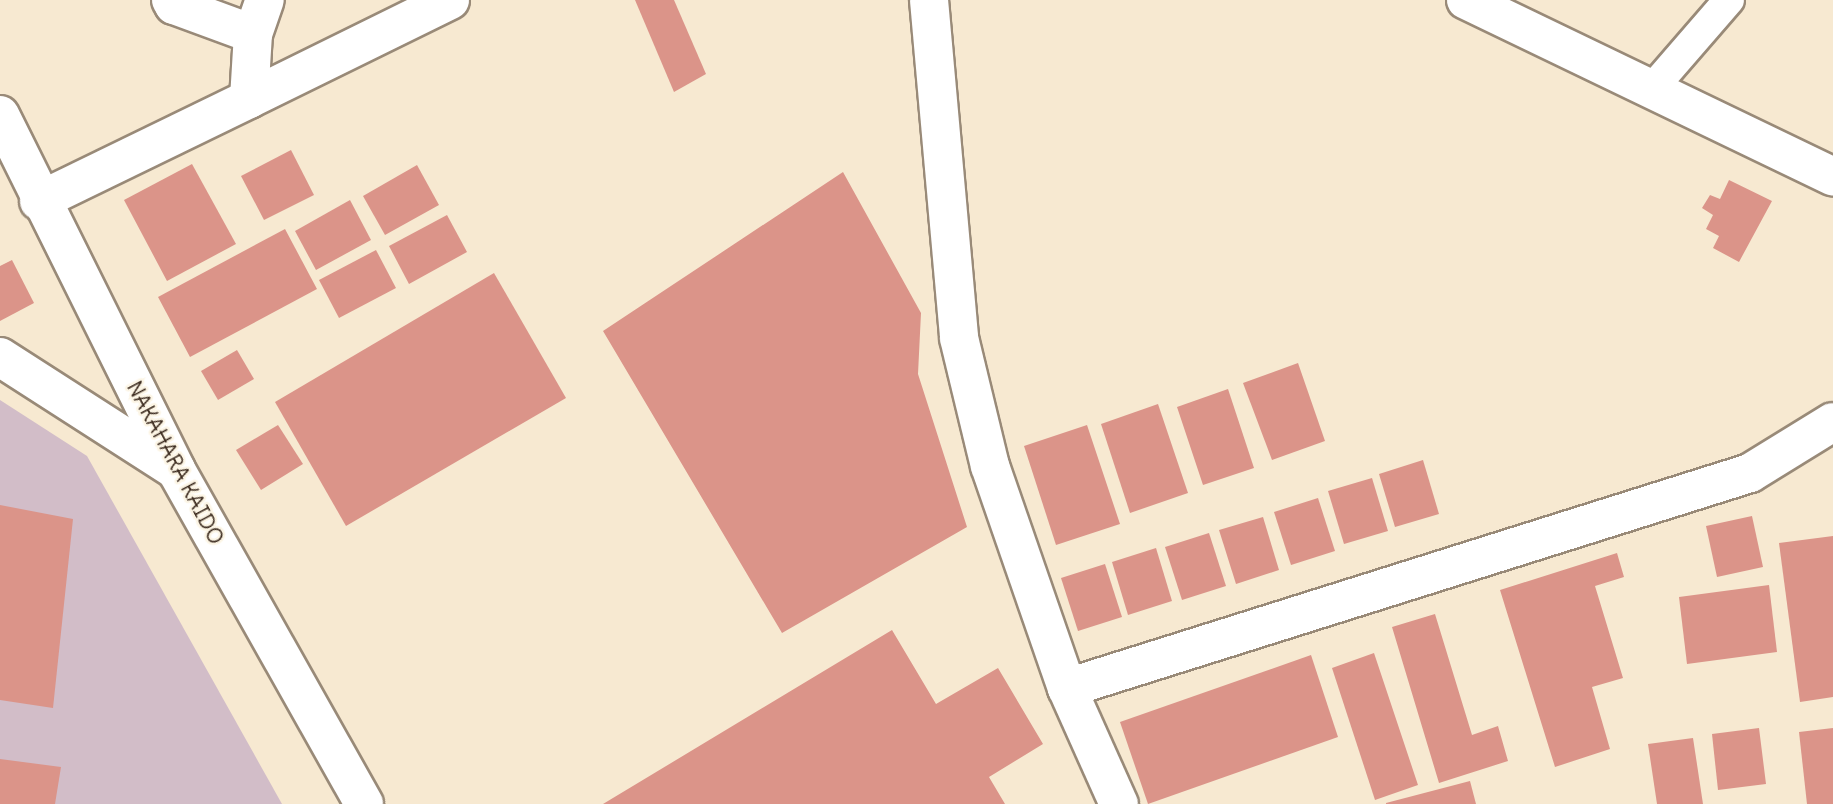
<!DOCTYPE html>
<html>
<head>
<meta charset="utf-8">
<style>
  body { margin:0 }
  #map { position:relative; width:1833px; height:804px; overflow:hidden; background:#f7e9d1; font-family:Delius,sans-serif }
  div>[style] { position:absolute }
  [style*='--x'] { left:calc(var(--x)*1px); top:calc(var(--y)*1px); width:calc(var(--w)*1px); rotate:calc(var(--a)*1deg) }
  .industrial>* { inset:0; background:#d2bdc8 }
  .building>* { inset:0; background:#db9489 }
  .roads { filter:drop-shadow(2px 0 #998a78) drop-shadow(-2px 0 #998a78) drop-shadow(0 2px #998a78) drop-shadow(0 -2px #998a78) }
  .lane>* { height:30px; margin:-15px; padding:0 15px; transform-origin:15px; border-radius:15px; background:#fff }
  .street>* { height:38px; margin:-19px; padding:0 19px; transform-origin:19px; border-radius:19px; background:#fff }
  .primary>* { height:38px; margin:-19px; padding:0 19px; transform-origin:19px; border-radius:19px; background:#fff }
  span { translate:-50% -50%; white-space:nowrap; text-align:center; line-height:1.15; -webkit-text-stroke:5px #fcf5e5; paint-order:stroke }
  .street-label { font-size:21px; color:#3b2a1e }
</style>
</head>
<body>
<div id="map">
  <div class="industrial">
    <div style="clip-path:polygon(0 400px,87px 456px,282px 804px,0 804px)"></div>
  </div>
  <div class="building">
    <div style="clip-path:polygon(635px 0,674px 0,706px 74px,674px 92px)"></div>
    <div style="clip-path:polygon(291px 150px,314px 195px,264px 220px,241px 176px)"></div>
    <div style="clip-path:polygon(192px 164px,236px 244px,167px 281px,124px 200px)"></div>
    <div style="clip-path:polygon(417px 165px,439px 205px,385px 235px,363px 196px)"></div>
    <div style="clip-path:polygon(843px 172px,921px 313px,918px 374px,967px 527px,782px 633px,603px 331px)"></div>
    <div style="clip-path:polygon(1729px 180px,1772px 201px,1739px 262px,1713px 248px,1719px 236px,1706px 229px,1713px 215px,1702px 208px,1710px 195px,1720px 199px)"></div>
    <div style="clip-path:polygon(350px 200px,371px 240px,316px 270px,295px 231px)"></div>
    <div style="clip-path:polygon(447px 215px,467px 252px,409px 284px,389px 246px)"></div>
    <div style="clip-path:polygon(285px 229px,317px 289px,190px 357px,158px 297px)"></div>
    <div style="clip-path:polygon(376px 250px,396px 288px,339px 318px,319px 280px)"></div>
    <div style="clip-path:polygon(12px 260px,34px 303px,0 321px,0 266px)"></div>
    <div style="clip-path:polygon(494px 273px,566px 398px,346px 526px,275px 402px)"></div>
    <div style="clip-path:polygon(237px 350px,254px 379px,218px 400px,201px 371px)"></div>
    <div style="clip-path:polygon(1298px 363px,1325px 441px,1272px 460px,1243px 383px)"></div>
    <div style="clip-path:polygon(1228px 389px,1254px 468px,1203px 485px,1177px 407px)"></div>
    <div style="clip-path:polygon(1158px 404px,1188px 493px,1130px 513px,1101px 424px)"></div>
    <div style="clip-path:polygon(278px 425px,303px 464px,261px 490px,236px 450px)"></div>
    <div style="clip-path:polygon(1087px 425px,1120px 524px,1056px 545px,1024px 446px)"></div>
    <div style="clip-path:polygon(1423px 460px,1439px 514px,1395px 527px,1379px 474px)"></div>
    <div style="clip-path:polygon(1372px 478px,1388px 531px,1344px 544px,1328px 491px)"></div>
    <div style="clip-path:polygon(1318px 498px,1335px 551px,1291px 565px,1274px 512px)"></div>
    <div style="clip-path:polygon(0 505px,73px 519px,53px 708px,0 700px)"></div>
    <div style="clip-path:polygon(1752px 516px,1763px 567px,1717px 577px,1706px 526px)"></div>
    <div style="clip-path:polygon(1263px 517px,1279px 570px,1236px 584px,1219px 530px)"></div>
    <div style="clip-path:polygon(1209px 533px,1226px 586px,1182px 600px,1165px 547px)"></div>
    <div style="clip-path:polygon(1833px 536px,1833px 697px,1800px 702px,1779px 543px)"></div>
    <div style="clip-path:polygon(1156px 548px,1172px 601px,1128px 615px,1112px 562px)"></div>
    <div style="clip-path:polygon(1617px 553px,1624px 577px,1595px 586px,1623px 678px,1592px 687px,1610px 749px,1555px 767px,1500px 590px)"></div>
    <div style="clip-path:polygon(1105px 564px,1122px 617px,1078px 631px,1061px 578px)"></div>
    <div style="clip-path:polygon(1769px 585px,1777px 652px,1687px 664px,1679px 597px)"></div>
    <div style="clip-path:polygon(1435px 614px,1472px 735px,1498px 726px,1508px 761px,1439px 783px,1392px 627px)"></div>
    <div style="clip-path:polygon(892px 630px,936px 704px,998px 668px,1043px 744px,989px 777px,1005px 804px,603px 804px)"></div>
    <div style="clip-path:polygon(1374px 653px,1418px 785px,1375px 800px,1332px 668px)"></div>
    <div style="clip-path:polygon(1311px 655px,1338px 737px,1148px 804px,1120px 722px)"></div>
    <div style="clip-path:polygon(1759px 728px,1766px 784px,1718px 790px,1712px 734px)"></div>
    <div style="clip-path:polygon(1833px 728px,1833px 804px,1807px 804px,1799px 732px)"></div>
    <div style="clip-path:polygon(1693px 738px,1703px 804px,1657px 804px,1648px 744px)"></div>
    <div style="clip-path:polygon(0 759px,61px 767px,55px 804px,0 804px)"></div>
    <div style="clip-path:polygon(1470px 781px,1476px 804px,1386px 804px,1386px 803px)"></div>
  </div>
  <div class="roads">
    <div class="lane">
      <div style="--x:1651;--y:90;--w:119;--a:-49.1"></div>
    </div>
    <div class="street">
      <div style="--x:171;--y:0;--w:6;--a:59"></div>
      <div style="--x:174;--y:5;--w:84;--a:20.2"></div>
      <div style="--x:929;--y:0;--w:339;--a:84.9"></div>
      <div style="--x:959;--y:338;--w:132;--a:76.4"></div>
      <div style="--x:990;--y:466;--w:235;--a:70.9"></div>
      <div style="--x:1067;--y:688;--w:127;--a:65.9"></div>
      <div style="--x:1466;--y:0;--w:407;--a:25.7"></div>
      <div style="--x:249;--y:99;--w:224;--a:-26.2"></div>
      <div style="--x:39;--y:201;--w:233;--a:-25.9"></div>
      <div style="--x:249;--y:99;--w:65;--a:-86.5"></div>
      <div style="--x:253;--y:34;--w:36;--a:-71"></div>
      <div style="--x:0;--y:357;--w:209;--a:32.7"></div>
      <div style="--x:1067;--y:688;--w:716;--a:-17.47"></div>
      <div style="--x:1750;--y:473;--w:97;--a:-31.6"></div>
    </div>
    <div class="primary">
      <div style="--x:0;--y:115;--w:396;--a:63.6"></div>
      <div style="--x:176;--y:470;--w:383;--a:60.6"></div>
    </div>
  </div>
  <div class="street-label">
    <span style="left:175px;top:463px;rotate:62deg">NAKAHARA KAIDO</span>
  </div>
</div>
</body>
</html>
